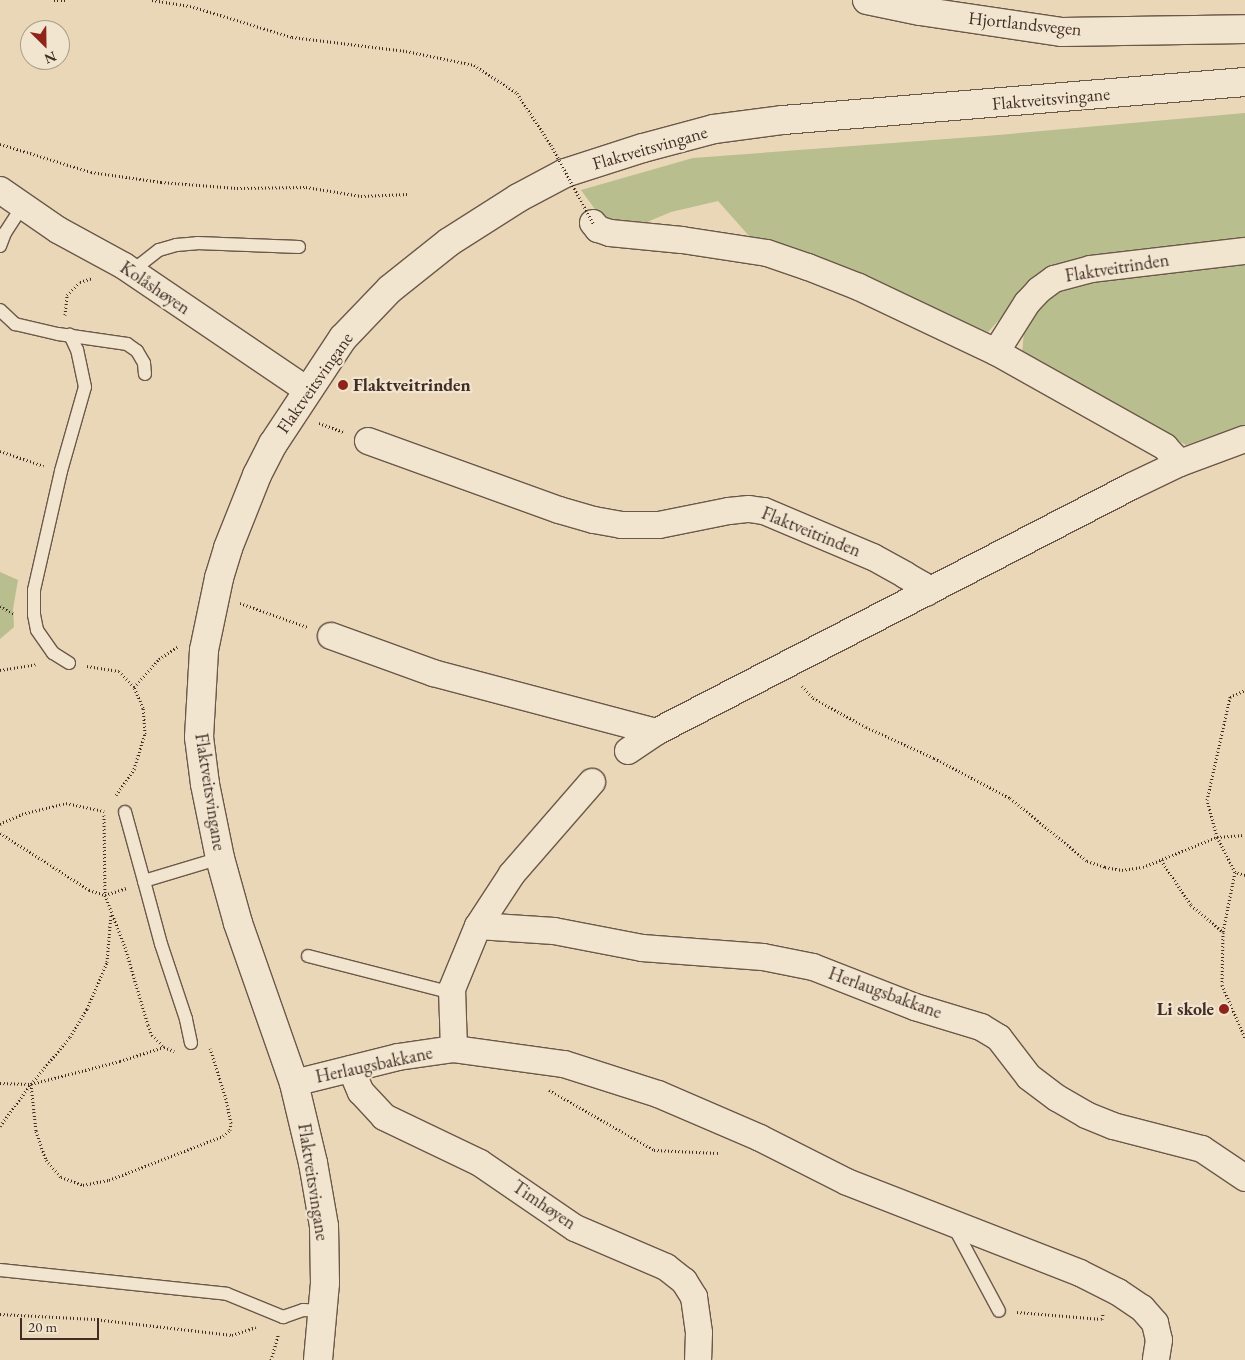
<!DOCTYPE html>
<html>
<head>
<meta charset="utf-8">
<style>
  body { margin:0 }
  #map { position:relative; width:1245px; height:1360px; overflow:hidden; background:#e9d7b7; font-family:"EB Garamond",serif }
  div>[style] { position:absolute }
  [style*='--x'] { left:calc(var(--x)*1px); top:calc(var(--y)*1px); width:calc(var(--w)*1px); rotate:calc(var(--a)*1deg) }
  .green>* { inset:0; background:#b8be8d }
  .path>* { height:3px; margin-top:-1.5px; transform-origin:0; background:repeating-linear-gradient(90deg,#422d25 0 1px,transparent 0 3.5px) }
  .roads { filter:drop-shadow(1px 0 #6c584a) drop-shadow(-1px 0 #6c584a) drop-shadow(0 1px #6c584a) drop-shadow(0 -1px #6c584a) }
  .lane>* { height:12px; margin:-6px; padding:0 6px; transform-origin:6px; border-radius:6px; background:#f1e5d0 }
  .street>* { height:26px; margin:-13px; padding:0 13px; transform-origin:13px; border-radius:13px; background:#f1e5d0 }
  .secondary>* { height:28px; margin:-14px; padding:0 14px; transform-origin:14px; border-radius:14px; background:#f1e5d0 }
  .path-bridge>* { height:3px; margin-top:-1.5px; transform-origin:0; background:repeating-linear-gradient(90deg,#422d25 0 1px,transparent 0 3.5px) }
  .dots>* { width:14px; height:14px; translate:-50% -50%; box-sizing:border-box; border:2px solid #f1e5d0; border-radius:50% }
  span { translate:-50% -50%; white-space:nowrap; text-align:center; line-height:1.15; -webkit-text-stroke:4.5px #f1e5d0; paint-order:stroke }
  .street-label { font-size:18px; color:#422d25 }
  .poi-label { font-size:18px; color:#422d25; font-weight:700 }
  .left { translate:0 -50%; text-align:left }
  .right { translate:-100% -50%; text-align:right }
  .north { position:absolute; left:20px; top:20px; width:50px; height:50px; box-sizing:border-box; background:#f1e5d0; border:1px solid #ab9b8c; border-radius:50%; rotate:157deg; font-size:14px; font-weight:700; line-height:20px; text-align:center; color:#422d25 }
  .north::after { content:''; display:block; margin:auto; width:18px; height:22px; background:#8f2418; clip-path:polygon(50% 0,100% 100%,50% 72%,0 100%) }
  .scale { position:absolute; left:20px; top:1318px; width:79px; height:22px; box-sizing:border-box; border:2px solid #422d25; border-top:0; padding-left:6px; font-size:15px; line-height:18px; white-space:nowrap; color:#422d25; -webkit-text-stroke:4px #f1e5d0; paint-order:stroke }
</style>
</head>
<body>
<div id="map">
  <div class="green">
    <div style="clip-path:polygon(1245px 113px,1245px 243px,1098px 259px,1008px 310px,988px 332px,873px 283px,750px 237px,718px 201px,671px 212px,640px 225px,602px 219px,581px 190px,693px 158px,986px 136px)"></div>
    <div style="clip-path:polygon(1245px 259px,1245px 425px,1186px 445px,1022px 354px,1025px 320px,1057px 284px)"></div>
    <div style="clip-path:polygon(0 572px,18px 580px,13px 609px,14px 627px,0 639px)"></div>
  </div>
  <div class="path">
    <div style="--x:54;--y:0;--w:11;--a:0"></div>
    <div style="--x:152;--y:0;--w:38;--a:9"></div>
    <div style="--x:190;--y:6;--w:107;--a:16.9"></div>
    <div style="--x:292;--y:37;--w:115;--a:7"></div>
    <div style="--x:406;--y:51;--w:69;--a:11.6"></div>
    <div style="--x:474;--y:65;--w:51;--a:33.1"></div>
    <div style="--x:517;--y:93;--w:62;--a:56.8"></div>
    <div style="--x:0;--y:144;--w:95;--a:17.1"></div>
    <div style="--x:91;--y:172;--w:71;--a:8.1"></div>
    <div style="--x:161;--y:182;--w:76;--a:4.5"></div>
    <div style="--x:237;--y:188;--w:69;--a:-0.8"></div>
    <div style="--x:306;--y:187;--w:56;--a:9.3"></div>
    <div style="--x:361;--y:196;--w:48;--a:-2.4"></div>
    <div style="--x:65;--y:315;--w:20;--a:-84"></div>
    <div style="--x:67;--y:295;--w:18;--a:-45"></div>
    <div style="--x:80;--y:282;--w:13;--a:-18"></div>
    <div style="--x:319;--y:423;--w:27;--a:20"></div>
    <div style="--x:0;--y:451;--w:46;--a:18.8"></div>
    <div style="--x:240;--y:603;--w:71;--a:19.7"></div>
    <div style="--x:0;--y:606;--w:16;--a:30"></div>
    <div style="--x:87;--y:666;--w:32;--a:9"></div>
    <div style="--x:119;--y:671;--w:22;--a:47"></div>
    <div style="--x:0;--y:670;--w:36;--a:-9"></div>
    <div style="--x:802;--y:686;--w:16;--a:47"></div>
    <div style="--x:813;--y:698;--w:60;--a:28.7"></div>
    <div style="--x:866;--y:727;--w:75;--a:24.5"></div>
    <div style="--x:934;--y:758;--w:86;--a:27.8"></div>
    <div style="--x:1010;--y:798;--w:99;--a:39.3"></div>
    <div style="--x:1087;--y:861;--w:19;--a:18"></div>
    <div style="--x:1105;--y:867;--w:17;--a:10"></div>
    <div style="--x:1122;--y:870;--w:21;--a:-8"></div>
    <div style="--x:1143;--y:867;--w:80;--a:-22.1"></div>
    <div style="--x:1217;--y:837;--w:28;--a:-4"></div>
    <div style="--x:116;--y:795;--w:32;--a:-55"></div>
    <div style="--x:134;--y:769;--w:37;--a:-73"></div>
    <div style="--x:145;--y:734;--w:26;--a:-94"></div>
    <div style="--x:143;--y:708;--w:23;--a:-113"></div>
    <div style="--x:134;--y:687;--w:38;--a:-48"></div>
    <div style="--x:159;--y:659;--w:22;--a:-34"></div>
    <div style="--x:104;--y:815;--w:80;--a:89.3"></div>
    <div style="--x:105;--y:895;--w:56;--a:69"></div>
    <div style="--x:125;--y:947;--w:81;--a:73.6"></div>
    <div style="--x:148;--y:1025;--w:11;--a:68"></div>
    <div style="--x:152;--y:1035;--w:17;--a:45"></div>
    <div style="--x:164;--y:1047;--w:11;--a:22"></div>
    <div style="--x:0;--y:824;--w:24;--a:-24"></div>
    <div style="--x:22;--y:814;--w:45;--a:-14"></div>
    <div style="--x:66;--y:803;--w:39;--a:12"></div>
    <div style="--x:0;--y:833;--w:106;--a:32.6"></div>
    <div style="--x:89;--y:890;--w:17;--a:17"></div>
    <div style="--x:105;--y:895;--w:22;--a:-18"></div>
    <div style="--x:1161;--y:860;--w:54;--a:56.3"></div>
    <div style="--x:1191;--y:905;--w:42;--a:40.2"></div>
    <div style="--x:1235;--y:872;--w:39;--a:-117"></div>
    <div style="--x:1217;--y:837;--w:38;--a:-105"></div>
    <div style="--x:1207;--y:800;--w:106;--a:-77.4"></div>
    <div style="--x:1230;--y:697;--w:17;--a:-25"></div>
    <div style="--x:1245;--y:875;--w:10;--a:-163"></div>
    <div style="--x:1235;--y:872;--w:61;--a:101.3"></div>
    <div style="--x:1223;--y:932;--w:53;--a:91.1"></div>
    <div style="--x:1222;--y:985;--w:58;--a:66.5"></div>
    <div style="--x:0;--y:1083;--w:31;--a:2"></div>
    <div style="--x:31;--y:1084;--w:92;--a:-14.5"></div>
    <div style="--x:120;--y:1061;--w:46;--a:-17.7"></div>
    <div style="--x:31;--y:1084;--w:47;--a:83.9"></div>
    <div style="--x:36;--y:1131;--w:31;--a:71"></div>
    <div style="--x:46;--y:1160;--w:23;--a:49"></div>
    <div style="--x:61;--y:1177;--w:23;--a:20"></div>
    <div style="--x:83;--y:1185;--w:26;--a:-11"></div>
    <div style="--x:109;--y:1180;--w:122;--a:-21.1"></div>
    <div style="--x:223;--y:1136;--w:9;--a:-41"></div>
    <div style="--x:230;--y:1130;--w:7;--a:-82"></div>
    <div style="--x:231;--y:1123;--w:25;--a:-102"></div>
    <div style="--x:226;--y:1099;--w:53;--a:-107.4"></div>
    <div style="--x:549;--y:1090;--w:121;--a:29.7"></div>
    <div style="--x:654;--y:1150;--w:64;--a:2.7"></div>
    <div style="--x:0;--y:1126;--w:52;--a:-53.6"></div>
    <div style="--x:31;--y:1084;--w:61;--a:-50.3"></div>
    <div style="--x:70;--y:1037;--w:33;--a:-59"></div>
    <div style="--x:87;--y:1009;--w:51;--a:-66.9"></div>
    <div style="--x:107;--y:962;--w:48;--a:-85.2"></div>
    <div style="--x:1017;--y:1312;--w:85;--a:4.7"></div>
    <div style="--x:1102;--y:1319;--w:5;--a:-79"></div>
    <div style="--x:0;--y:1314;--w:94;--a:3"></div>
    <div style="--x:94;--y:1319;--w:139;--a:6.6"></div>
    <div style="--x:232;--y:1335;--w:25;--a:-18"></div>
    <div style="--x:271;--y:1360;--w:26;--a:-74"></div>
  </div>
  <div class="roads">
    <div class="lane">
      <div style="--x:0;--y:246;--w:14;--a:-69"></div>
      <div style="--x:5;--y:233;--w:33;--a:-57"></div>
      <div style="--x:132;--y:271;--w:34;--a:-38"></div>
      <div style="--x:159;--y:250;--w:18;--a:-16"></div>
      <div style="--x:176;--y:245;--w:21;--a:-5"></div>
      <div style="--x:197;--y:243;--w:102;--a:2.2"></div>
      <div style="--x:0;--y:310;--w:21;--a:43"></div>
      <div style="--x:15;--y:324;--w:44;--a:13.1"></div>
      <div style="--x:58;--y:334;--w:70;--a:8.2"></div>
      <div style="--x:127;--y:344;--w:12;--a:35"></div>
      <div style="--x:137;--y:351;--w:14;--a:60"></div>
      <div style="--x:144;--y:363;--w:11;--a:85"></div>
      <div style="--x:69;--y:663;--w:19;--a:-148"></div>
      <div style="--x:53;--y:653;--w:28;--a:-125"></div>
      <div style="--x:37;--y:630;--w:15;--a:-101"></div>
      <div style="--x:34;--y:615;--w:25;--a:-90"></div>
      <div style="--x:34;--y:590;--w:122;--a:-77.2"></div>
      <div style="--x:61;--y:471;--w:87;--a:-74.1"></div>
      <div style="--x:85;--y:387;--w:38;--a:-102"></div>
      <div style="--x:77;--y:350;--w:17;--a:-115"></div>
      <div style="--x:125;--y:812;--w:72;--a:74.6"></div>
      <div style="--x:308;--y:956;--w:149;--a:14.4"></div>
      <div style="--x:191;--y:1043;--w:25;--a:-102"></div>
      <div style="--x:186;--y:1019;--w:79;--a:-108.4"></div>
      <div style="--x:161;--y:944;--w:65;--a:-105.1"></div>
      <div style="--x:144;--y:881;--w:79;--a:-16.8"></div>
      <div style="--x:954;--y:1227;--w:95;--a:61.8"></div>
      <div style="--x:0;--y:1270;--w:228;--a:6"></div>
      <div style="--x:227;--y:1294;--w:61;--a:22.3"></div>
      <div style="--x:283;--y:1317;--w:21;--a:-19"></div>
      <div style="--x:303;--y:1310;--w:21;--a:3"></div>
    </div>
    <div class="street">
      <div style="--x:0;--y:190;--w:70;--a:34.6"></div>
      <div style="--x:58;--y:230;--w:75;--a:28.6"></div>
      <div style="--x:124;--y:266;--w:221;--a:34.1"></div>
      <div style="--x:593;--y:223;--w:8;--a:50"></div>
      <div style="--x:598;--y:229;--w:13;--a:18"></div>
      <div style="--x:610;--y:233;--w:72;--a:5.6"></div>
      <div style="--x:682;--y:240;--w:86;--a:8.7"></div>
      <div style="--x:767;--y:253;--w:43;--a:18.9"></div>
      <div style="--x:808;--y:267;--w:55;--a:21.4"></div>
      <div style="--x:859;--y:287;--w:152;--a:25.4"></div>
      <div style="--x:996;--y:352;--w:194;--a:29.3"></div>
      <div style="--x:1165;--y:447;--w:22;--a:47"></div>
      <div style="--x:996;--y:352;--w:58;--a:-57.7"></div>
      <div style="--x:1027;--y:303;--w:18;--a:-47"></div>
      <div style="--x:1039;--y:290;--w:19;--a:-36"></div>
      <div style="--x:1054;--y:279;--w:38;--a:-15"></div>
      <div style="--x:1091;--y:269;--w:155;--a:-6.7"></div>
      <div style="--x:368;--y:441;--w:203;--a:19.9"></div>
      <div style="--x:559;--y:510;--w:36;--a:16"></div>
      <div style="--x:594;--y:520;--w:27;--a:10"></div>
      <div style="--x:621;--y:525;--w:38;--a:0"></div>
      <div style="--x:659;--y:525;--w:71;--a:-11.3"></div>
      <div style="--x:729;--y:511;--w:20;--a:-6"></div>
      <div style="--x:749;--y:509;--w:15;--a:8"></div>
      <div style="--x:764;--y:511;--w:118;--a:22.9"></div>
      <div style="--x:873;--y:557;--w:37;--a:29"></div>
      <div style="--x:905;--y:575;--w:20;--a:30"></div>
      <div style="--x:922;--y:585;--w:9;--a:58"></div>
      <div style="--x:331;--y:636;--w:109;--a:19.9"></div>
      <div style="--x:433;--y:673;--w:231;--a:14.8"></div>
      <div style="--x:628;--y:751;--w:34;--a:-34"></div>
      <div style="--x:656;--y:732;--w:536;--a:-27.33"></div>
      <div style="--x:1132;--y:486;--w:53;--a:-25.6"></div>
      <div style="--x:1180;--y:463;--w:69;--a:-20.3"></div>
      <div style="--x:478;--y:926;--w:76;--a:3.8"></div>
      <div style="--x:554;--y:931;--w:90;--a:10.9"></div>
      <div style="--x:642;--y:948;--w:121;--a:4.3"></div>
      <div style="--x:763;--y:957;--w:51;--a:11.3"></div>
      <div style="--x:813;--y:967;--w:110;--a:21.4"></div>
      <div style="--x:915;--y:1007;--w:69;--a:16.9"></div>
      <div style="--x:981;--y:1027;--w:21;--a:31"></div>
      <div style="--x:999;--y:1038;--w:49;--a:52.4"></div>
      <div style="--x:1029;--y:1077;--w:35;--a:37"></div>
      <div style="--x:1057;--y:1098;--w:34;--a:30"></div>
      <div style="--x:1086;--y:1115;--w:29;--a:22"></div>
      <div style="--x:1113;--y:1126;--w:92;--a:14.5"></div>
      <div style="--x:1202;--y:1149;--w:52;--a:34"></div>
      <div style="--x:454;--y:1049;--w:60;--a:-91.9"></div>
      <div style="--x:452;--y:989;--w:68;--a:-67.6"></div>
      <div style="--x:478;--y:926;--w:62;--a:-56.8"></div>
      <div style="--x:512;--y:874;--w:122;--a:-49"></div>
      <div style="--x:351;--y:1069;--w:25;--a:67"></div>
      <div style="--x:361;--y:1092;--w:34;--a:47"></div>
      <div style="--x:384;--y:1117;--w:106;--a:25.6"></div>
      <div style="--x:480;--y:1163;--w:115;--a:34.4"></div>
      <div style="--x:575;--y:1228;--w:99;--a:23.2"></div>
      <div style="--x:666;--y:1267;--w:23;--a:38"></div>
      <div style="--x:684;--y:1281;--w:19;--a:58"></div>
      <div style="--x:694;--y:1297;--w:36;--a:82"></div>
      <div style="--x:699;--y:1333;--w:27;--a:92"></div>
      <div style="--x:294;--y:1083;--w:107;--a:-14"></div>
      <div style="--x:398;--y:1057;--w:57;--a:-8.1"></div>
      <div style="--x:454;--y:1049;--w:111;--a:7.8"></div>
      <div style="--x:564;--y:1064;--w:99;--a:17.7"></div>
      <div style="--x:658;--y:1094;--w:111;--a:23.3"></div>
      <div style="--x:760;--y:1138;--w:97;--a:26.8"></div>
      <div style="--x:847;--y:1182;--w:250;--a:21.3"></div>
      <div style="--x:1080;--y:1273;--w:42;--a:26.6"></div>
      <div style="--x:1118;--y:1292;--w:29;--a:34"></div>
      <div style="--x:1142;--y:1308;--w:20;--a:49"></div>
      <div style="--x:1155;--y:1323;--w:17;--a:77"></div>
      <div style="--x:1159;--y:1340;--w:20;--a:99"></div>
    </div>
    <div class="secondary">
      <div style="--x:867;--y:0;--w:54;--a:11.7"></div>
      <div style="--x:920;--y:11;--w:144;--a:8.4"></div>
      <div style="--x:1062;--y:32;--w:183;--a:-0.9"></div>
      <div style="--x:318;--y:1360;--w:77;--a:-84.8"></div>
      <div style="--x:325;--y:1283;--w:57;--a:-91"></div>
      <div style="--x:324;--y:1226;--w:64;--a:-99.9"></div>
      <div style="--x:313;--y:1163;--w:82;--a:-103.4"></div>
      <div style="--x:294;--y:1083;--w:170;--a:-109.3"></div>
      <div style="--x:238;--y:923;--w:67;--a:-105.5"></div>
      <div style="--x:220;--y:858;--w:76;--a:-101.5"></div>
      <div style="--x:205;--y:784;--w:47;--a:-97.3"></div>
      <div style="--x:199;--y:737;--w:87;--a:-86.7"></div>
      <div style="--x:204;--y:650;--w:74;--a:-78.2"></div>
      <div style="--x:219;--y:578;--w:31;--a:-73"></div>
      <div style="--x:228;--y:548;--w:79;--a:-68.3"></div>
      <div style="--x:257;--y:475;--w:35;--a:-63"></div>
      <div style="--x:273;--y:444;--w:127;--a:-56.6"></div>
      <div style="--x:343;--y:338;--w:68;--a:-46.2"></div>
      <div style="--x:390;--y:289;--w:75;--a:-38.5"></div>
      <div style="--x:449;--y:242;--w:82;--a:-32.5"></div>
      <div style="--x:518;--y:198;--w:53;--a:-28"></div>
      <div style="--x:565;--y:173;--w:82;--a:-17.8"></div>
      <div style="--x:643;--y:148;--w:73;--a:-15"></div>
      <div style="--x:714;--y:129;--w:70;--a:-7.4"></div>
      <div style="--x:783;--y:120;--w:464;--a:-4.7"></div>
    </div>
  </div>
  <div class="path-bridge">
    <div style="--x:551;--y:145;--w:89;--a:61.7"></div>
  </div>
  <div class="dots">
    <div style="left:343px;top:385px;background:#8f2418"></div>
    <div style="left:1224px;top:1009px;background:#8f2418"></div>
  </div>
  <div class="street-label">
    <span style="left:1025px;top:24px;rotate:6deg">Hjortlandsvegen</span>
    <span style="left:1051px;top:99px;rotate:-5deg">Flaktveitsvingane</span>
    <span style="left:650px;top:148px;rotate:-16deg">Flaktveitsvingane</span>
    <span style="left:1117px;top:268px;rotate:-9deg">Flaktveitrinden</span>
    <span style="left:155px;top:288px;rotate:34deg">Kolåshøyen</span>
    <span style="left:315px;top:383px;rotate:-55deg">Flaktveitsvingane</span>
    <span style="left:811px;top:532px;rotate:22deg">Flaktveitrinden</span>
    <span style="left:210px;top:792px;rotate:81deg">Flaktveitsvingane</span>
    <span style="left:885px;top:993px;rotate:20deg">Herlaugsbakkane</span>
    <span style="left:374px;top:1065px;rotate:-12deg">Herlaugsbakkane</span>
    <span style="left:313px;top:1182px;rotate:81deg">Flaktveitsvingane</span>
    <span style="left:544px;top:1205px;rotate:34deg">Timhøyen</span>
  </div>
  <div class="poi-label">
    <span class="left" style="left:353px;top:385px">Flaktveitrinden</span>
    <span class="right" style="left:1214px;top:1009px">Li skole</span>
  </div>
  <div class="north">N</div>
  <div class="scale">20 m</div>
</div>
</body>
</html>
